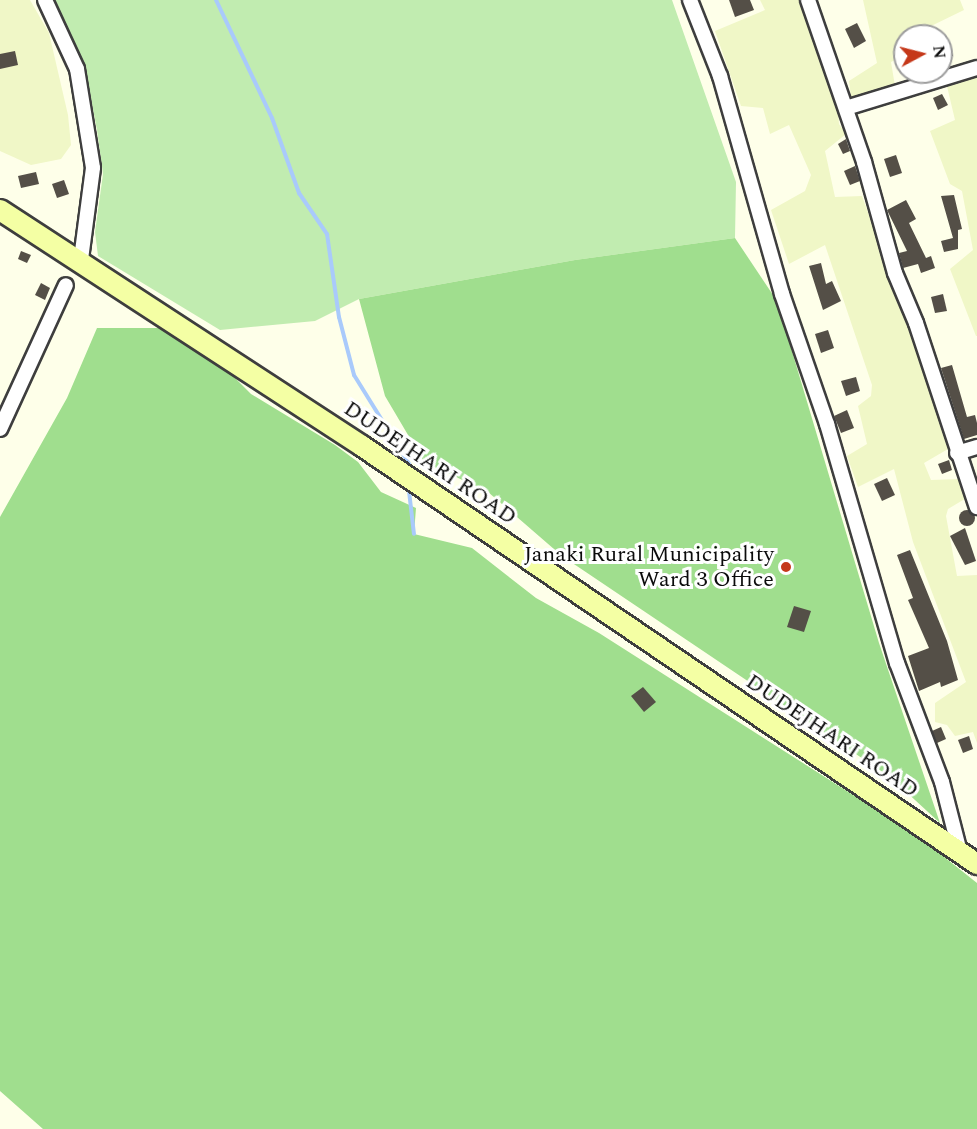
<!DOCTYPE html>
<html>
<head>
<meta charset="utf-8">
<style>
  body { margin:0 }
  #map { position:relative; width:977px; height:1129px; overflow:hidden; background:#feffe9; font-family:Spectral,serif }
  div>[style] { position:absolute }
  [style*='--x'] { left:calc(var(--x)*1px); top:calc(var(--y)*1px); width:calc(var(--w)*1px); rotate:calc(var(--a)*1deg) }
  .farmland>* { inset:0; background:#f0f7c7 }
  .green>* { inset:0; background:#c1ecb0 }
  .forest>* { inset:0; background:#a0de8e }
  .stream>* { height:4px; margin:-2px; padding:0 2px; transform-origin:2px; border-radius:2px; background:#a9cafb }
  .building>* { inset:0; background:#544f47 }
  .round { border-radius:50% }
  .roads { filter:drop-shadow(2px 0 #3e3e3e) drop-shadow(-2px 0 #3e3e3e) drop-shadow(0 2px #3e3e3e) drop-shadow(0 -2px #3e3e3e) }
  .street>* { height:14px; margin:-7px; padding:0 7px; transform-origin:7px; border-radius:7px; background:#fff }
  .secondary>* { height:20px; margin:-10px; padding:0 10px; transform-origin:10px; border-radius:10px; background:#f4ffa4 }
  .dots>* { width:16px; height:16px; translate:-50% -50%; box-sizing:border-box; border:3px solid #fff; border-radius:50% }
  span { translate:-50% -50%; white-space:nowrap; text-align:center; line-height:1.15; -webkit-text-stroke:6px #fff; paint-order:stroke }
  .street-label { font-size:22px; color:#0b0b0b }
  .poi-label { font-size:22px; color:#0b0b0b }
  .right { translate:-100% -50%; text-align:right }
  .north { position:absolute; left:893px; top:24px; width:60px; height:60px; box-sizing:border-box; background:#fff; border:2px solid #9d9d9d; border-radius:50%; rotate:83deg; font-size:16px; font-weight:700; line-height:24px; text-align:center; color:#0b0b0b }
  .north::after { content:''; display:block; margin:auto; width:21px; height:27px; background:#c53819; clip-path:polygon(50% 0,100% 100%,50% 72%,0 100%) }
</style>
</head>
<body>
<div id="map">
  <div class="farmland">
    <div style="clip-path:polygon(0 0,30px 0,49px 33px,68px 115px,71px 145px,61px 159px,31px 165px,0 151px)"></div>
    <div style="clip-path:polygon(760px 0,803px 0,837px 100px,839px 124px,846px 134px,825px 151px,835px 197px,862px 196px,914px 339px,948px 449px,924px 463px,931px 480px,959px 479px,968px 497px,948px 509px,946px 516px,957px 576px,977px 575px,977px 743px,973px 732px,955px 736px,947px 725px,935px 722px,935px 703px,966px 682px,913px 542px,894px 469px,858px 487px,847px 456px,867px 444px,858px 406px,871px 396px,872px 385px,825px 245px,789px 264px,771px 210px,805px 191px,811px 175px,789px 125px,770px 134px,763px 108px,741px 106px,715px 31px,765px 10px)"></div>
    <div style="clip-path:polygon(863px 0,960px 0,964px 10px,927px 28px,927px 36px,905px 36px,905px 55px,891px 62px,895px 86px,851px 97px,849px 81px,877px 63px)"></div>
    <div style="clip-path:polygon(977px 74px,977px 336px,976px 336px,950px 269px,973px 250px,962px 191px,950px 184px,930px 131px,955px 120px,946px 82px)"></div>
  </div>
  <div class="green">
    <div style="clip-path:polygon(55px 0,672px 0,736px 182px,735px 238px,575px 260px,359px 299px,315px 321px,220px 330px,98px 256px,95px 232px,103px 174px,97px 130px,85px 68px)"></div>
  </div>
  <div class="forest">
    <div style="clip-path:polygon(735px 238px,777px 301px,879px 643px,940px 823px,890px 777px,562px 556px,488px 492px,424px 462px,385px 396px,359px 299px,575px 260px)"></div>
    <div style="clip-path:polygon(97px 328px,170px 328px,225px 368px,251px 394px,335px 445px,358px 462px,381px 492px,416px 508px,414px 534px,472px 548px,536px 598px,599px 633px,919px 837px,977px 883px,977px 1129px,43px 1129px,0 1091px,0 517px,67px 398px)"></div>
  </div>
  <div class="stream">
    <div style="--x:216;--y:0;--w:131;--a:64.6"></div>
    <div style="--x:272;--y:118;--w:80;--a:70.2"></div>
    <div style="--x:299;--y:193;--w:50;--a:55.7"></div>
    <div style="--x:327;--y:234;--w:84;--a:81.8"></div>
    <div style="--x:339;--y:317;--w:60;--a:75.5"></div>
    <div style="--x:354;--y:375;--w:112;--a:58.2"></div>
    <div style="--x:409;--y:491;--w:43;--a:83.4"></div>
  </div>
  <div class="building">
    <div style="clip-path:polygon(729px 0,750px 0,754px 10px,735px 17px)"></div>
    <div style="clip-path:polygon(857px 23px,866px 41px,854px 48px,845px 29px)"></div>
    <div style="clip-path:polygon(949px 42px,953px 56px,941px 60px,941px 45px)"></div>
    <div style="clip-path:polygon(15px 51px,18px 65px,0 69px,0 54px)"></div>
    <div style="clip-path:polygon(942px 94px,948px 105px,938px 110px,933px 98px)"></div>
    <div style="clip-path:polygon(846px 139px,850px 151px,843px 154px,838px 144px)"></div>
    <div style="clip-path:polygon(896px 155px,902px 173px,890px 177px,884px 159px)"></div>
    <div style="clip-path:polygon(855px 166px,860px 181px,850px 185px,844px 171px)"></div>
    <div style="clip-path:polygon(36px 172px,39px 184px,21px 188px,18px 176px)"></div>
    <div style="clip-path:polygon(64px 180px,69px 194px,57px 198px,52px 184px)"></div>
    <div style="clip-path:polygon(954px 195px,962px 229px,958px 230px,958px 249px,944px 252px,941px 241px,953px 238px,941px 196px)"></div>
    <div style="clip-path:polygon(906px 200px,916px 219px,909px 223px,926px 258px,931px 256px,935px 268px,921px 273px,918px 264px,903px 268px,899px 253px,907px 251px,887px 210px)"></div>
    <div style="clip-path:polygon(21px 251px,31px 255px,27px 263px,18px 259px)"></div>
    <div style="clip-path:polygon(821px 263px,826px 284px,832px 281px,841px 301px,823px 310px,809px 266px)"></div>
    <div style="clip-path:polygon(41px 283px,50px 288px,45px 300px,35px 295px)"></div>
    <div style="clip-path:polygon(943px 294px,947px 311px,935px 313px,931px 297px)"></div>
    <div style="clip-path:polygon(828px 330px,834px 348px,821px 353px,815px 334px)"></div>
    <div style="clip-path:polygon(952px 365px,967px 417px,975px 415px,977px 423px,977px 435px,964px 439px,941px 368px)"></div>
    <div style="clip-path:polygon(856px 377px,860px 391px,846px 396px,841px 381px)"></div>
    <div style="clip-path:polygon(847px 410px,854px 428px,841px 433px,834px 416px)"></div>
    <div style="clip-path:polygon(949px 460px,952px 470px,942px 474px,938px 464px)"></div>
    <div style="clip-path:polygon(887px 478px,895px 495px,882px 501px,874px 484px)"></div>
    <div class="round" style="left:959px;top:510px;width:16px;height:16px"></div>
    <div style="clip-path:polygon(965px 528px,976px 561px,965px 565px,950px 536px)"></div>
    <div style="clip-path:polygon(910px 550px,947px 641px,958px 680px,941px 687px,940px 682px,919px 691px,908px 656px,929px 648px,908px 600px,913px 598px,897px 555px)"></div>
    <div style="clip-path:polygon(794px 606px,811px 611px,804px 632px,787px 627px)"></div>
    <div style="clip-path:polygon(643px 687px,656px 702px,644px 712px,631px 696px)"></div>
    <div style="clip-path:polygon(941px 727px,946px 739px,937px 743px,932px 731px)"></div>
    <div style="clip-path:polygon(969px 736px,973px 749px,963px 753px,958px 740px)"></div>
  </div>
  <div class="roads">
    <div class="street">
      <div style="--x:45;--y:0;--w:76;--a:65.1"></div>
      <div style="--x:77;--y:69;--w:100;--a:80.8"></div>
      <div style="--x:93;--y:168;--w:92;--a:97.5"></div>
      <div style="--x:690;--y:0;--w:82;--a:68.5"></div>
      <div style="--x:720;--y:76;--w:227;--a:74.1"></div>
      <div style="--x:782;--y:294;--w:138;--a:70.9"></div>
      <div style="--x:827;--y:424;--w:249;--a:73.7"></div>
      <div style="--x:897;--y:663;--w:127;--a:69.3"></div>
      <div style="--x:942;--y:782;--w:72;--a:75.6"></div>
      <div style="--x:808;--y:0;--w:171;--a:70.9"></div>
      <div style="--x:864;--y:162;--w:115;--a:74.4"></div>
      <div style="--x:895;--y:273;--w:54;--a:67.2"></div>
      <div style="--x:916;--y:323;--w:194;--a:71.7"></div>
      <div style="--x:846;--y:108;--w:137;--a:-17"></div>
      <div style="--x:0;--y:429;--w:158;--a:-65.4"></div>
      <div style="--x:957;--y:453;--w:21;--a:-17"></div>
    </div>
    <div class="secondary">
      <div style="--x:0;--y:210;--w:432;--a:33.1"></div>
      <div style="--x:362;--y:446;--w:744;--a:34.2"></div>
    </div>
  </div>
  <div class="dots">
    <div style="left:786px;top:567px;background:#c53819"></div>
  </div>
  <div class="street-label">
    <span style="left:430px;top:463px;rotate:34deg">DUDEJHARI ROAD</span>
    <span style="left:832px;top:736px;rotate:34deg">DUDEJHARI ROAD</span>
  </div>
  <div class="poi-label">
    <span class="right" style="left:774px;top:567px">Janaki Rural Municipality<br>Ward 3 Office</span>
  </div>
  <div class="north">N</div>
</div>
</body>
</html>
